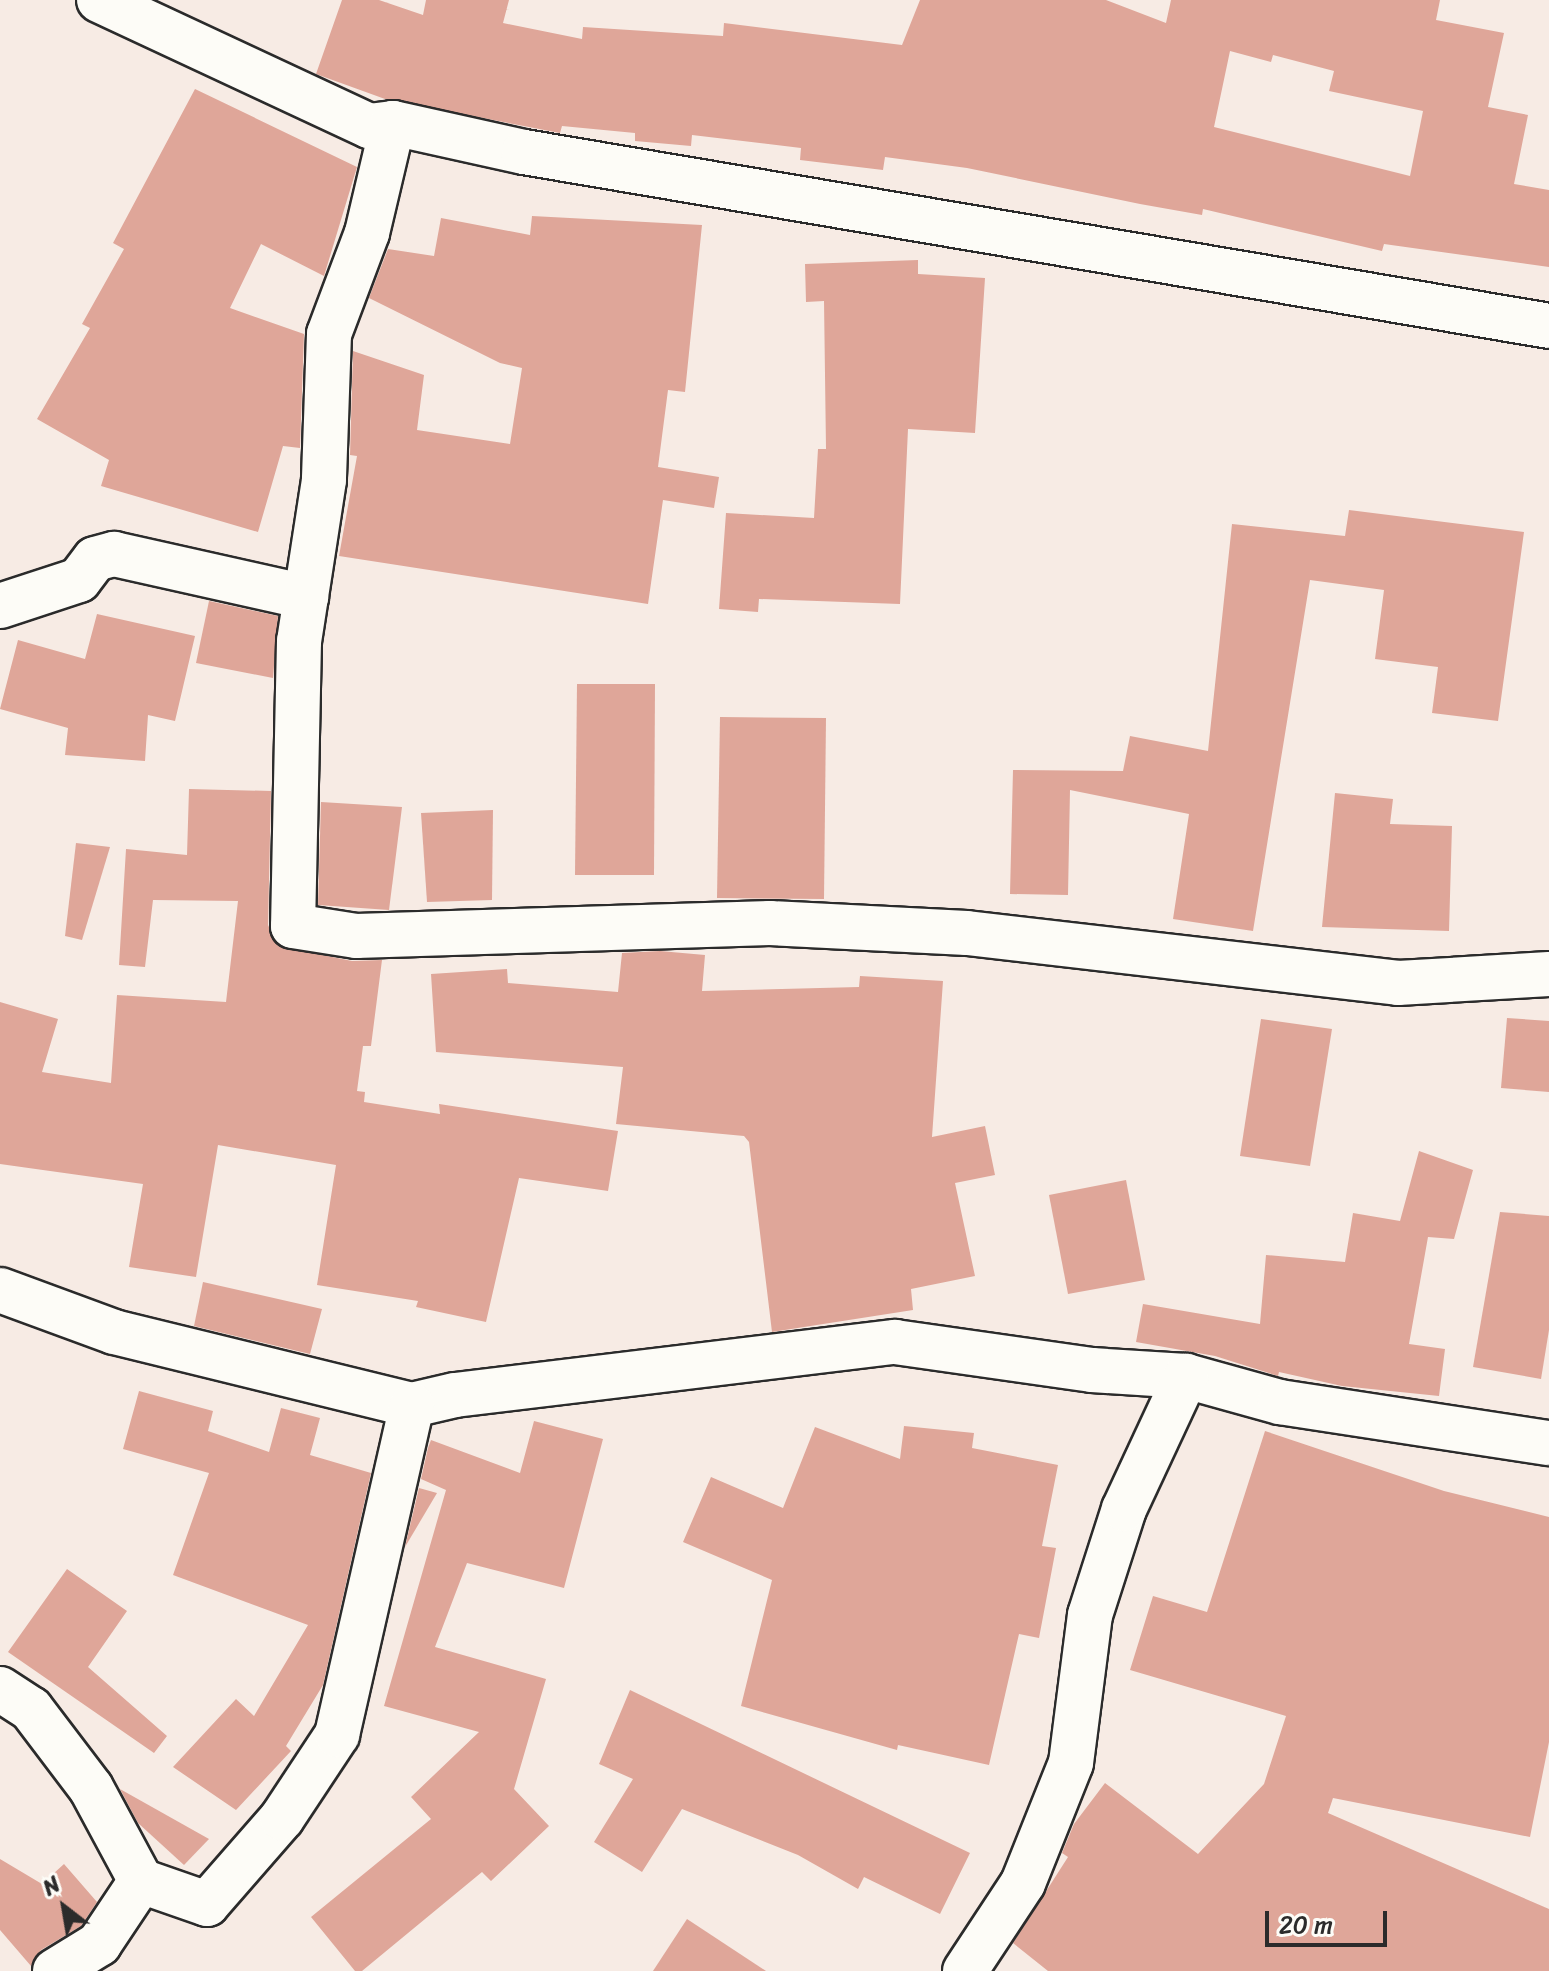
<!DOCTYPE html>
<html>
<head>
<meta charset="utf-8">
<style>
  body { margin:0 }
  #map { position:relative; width:1549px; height:1971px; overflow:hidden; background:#f7ebe4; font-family:Sriracha,sans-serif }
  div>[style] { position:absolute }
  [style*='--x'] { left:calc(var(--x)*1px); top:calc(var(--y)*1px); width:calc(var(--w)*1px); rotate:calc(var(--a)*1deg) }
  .building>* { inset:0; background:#dfa699 }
  .roads { filter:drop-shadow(2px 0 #2b2b2b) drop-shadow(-2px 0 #2b2b2b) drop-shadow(0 2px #2b2b2b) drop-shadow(0 -2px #2b2b2b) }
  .minor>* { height:44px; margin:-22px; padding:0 22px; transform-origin:22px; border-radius:22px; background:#fdfcf7 }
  span { translate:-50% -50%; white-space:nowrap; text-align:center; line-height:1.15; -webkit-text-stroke:8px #fdfcf7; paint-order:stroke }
  .north { position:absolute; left:24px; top:1867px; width:80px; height:80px; -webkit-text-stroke:6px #fdfcf7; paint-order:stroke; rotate:329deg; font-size:22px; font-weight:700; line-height:32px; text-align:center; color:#2b2b2b }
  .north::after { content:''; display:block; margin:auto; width:28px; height:36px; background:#2b2b2b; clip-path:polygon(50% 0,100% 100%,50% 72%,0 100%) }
  .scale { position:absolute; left:1265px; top:1911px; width:122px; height:36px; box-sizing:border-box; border:4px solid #2b2b2b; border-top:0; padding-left:10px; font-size:24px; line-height:28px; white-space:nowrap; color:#2b2b2b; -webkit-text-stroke:6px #fdfcf7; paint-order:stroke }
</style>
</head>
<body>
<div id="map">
  <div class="building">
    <div style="clip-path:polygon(evenodd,342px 0,379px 0,423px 15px,426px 0,509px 0,503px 23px,582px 39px,583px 27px,723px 36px,724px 23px,902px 45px,920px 0,1106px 0,1166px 23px,1171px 0,1440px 0,1436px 20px,1504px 33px,1488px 107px,1528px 115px,1514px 184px,1549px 190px,1549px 267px,1384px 244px,1382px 251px,1203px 209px,1202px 215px,1140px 204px,967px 168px,885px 157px,883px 170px,800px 160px,801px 148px,692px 135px,691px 146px,635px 141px,635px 133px,562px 126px,560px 133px,385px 99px,316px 74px,342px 0,1230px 51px,1271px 62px,1273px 55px,1334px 71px,1329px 91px,1423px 111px,1410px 176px,1214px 127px,1230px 51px)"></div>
    <div style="clip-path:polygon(195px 89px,357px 167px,324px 276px,261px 244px,230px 308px,304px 334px,300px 448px,283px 446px,258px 532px,101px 486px,109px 460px,37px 419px,90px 328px,82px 324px,124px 249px,113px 243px)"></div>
    <div style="clip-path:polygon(532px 216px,702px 225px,685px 392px,668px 390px,658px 467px,719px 477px,714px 508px,663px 500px,648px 604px,339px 556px,357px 456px,350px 455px,353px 351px,424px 375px,417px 430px,510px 444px,522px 368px,500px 363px,369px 298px,388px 249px,434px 256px,441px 218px,530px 235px)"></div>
    <div style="clip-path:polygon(918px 260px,918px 274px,985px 278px,975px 433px,908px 429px,900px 604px,759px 599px,758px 612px,719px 609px,726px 513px,814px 518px,818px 449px,826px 449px,824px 301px,806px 302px,805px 264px)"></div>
    <div style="clip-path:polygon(1349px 510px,1524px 532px,1498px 721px,1432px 713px,1438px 667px,1375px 659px,1384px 590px,1310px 580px,1253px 931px,1173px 919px,1189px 814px,1070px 790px,1068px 895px,1010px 894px,1013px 770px,1123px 771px,1130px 736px,1208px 751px,1232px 524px,1345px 536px)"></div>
    <div style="clip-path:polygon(209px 601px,278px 616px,273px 678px,196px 663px)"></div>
    <div style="clip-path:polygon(97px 614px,195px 636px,175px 721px,148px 715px,145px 761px,65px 755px,68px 728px,0 709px,18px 640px,85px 659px)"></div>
    <div style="clip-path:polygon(577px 684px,655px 684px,654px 875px,575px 875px)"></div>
    <div style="clip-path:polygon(720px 717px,826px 718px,824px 899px,717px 898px)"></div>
    <div style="clip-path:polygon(189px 789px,271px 791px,268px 925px,278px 946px,352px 961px,382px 960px,371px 1046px,363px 1046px,357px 1091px,365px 1092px,364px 1102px,440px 1114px,439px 1104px,618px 1131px,608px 1191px,519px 1178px,486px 1322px,416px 1307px,418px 1301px,317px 1285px,336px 1165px,218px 1145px,196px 1277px,129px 1267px,143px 1184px,0 1164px,0 1002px,58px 1019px,42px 1072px,111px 1083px,117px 995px,226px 1002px,238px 901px,153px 900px,145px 967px,119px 965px,126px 849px,187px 855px)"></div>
    <div style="clip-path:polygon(1335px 793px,1393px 799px,1390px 824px,1452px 826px,1449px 931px,1322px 927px)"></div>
    <div style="clip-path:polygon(321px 802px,402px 807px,389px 910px,318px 905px)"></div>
    <div style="clip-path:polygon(493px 810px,492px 900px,427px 902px,421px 813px)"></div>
    <div style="clip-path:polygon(76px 843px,110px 847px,82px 940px,65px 936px)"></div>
    <div style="clip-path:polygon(660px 951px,705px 955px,702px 991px,859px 987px,860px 976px,943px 981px,932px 1137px,985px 1126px,995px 1175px,955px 1183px,975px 1276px,911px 1289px,913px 1310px,772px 1332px,749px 1142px,744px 1136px,616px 1124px,623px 1067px,436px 1052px,431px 974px,507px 969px,508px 983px,618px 992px,622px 953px)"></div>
    <div style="clip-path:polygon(1507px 1018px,1549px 1021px,1549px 1092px,1501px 1088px)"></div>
    <div style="clip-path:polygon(1261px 1019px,1332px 1029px,1310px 1166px,1240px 1156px)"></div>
    <div style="clip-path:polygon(1419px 1151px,1473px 1170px,1454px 1239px,1428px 1237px,1409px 1344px,1445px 1349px,1439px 1396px,1342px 1386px,1279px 1372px,1278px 1376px,1215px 1356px,1136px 1342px,1143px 1304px,1260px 1324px,1266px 1255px,1345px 1262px,1353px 1213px,1400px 1221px)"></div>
    <div style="clip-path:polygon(1126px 1180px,1145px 1280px,1068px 1294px,1049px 1195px)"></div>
    <div style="clip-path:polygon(1500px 1212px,1549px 1216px,1549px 1330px,1541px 1379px,1473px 1367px)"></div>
    <div style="clip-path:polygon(203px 1282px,322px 1309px,310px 1354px,194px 1326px)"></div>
    <div style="clip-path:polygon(139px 1391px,213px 1411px,208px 1431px,269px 1452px,281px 1408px,320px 1418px,310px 1455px,371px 1473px,323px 1685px,286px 1746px,291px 1751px,236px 1810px,173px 1767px,236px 1699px,254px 1716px,308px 1625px,173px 1575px,209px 1473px,123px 1449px)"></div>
    <div style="clip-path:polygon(534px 1421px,603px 1439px,564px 1588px,467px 1563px,435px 1647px,546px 1679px,514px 1789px,549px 1826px,491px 1881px,482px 1872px,362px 1971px,355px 1971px,311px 1917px,431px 1819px,411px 1797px,479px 1732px,384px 1706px,446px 1490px,421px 1479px,428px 1448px,431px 1440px,520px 1473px)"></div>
    <div style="clip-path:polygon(904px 1426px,974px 1433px,972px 1448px,1058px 1465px,1042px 1546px,1056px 1548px,1039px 1638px,1019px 1634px,989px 1765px,898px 1745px,897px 1750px,741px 1706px,772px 1580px,683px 1542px,711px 1477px,783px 1508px,815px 1427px,900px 1459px)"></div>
    <div style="clip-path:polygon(1265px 1431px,1444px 1491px,1549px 1517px,1549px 1742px,1530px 1837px,1333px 1798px,1328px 1813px,1549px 1909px,1549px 1971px,1048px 1971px,1013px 1943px,1068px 1857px,1062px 1853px,1074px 1824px,1105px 1783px,1198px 1854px,1264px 1784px,1286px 1716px,1130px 1670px,1153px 1596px,1207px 1612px)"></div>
    <div style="clip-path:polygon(419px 1488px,437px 1493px,405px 1547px)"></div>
    <div style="clip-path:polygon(67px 1569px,127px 1611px,88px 1667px,167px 1736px,154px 1753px,8px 1652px)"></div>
    <div style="clip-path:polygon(630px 1690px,970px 1853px,940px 1914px,864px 1877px,858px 1889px,798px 1855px,682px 1809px,642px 1872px,594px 1842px,633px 1779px,599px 1764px)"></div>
    <div style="clip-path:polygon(120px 1789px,209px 1839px,184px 1865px,138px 1823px)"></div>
    <div style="clip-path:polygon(0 1859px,42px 1884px,64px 1864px,97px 1902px,81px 1926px,41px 1950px,31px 1966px,0 1930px)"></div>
    <div style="clip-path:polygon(687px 1919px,766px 1971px,653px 1971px)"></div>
  </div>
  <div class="roads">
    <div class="minor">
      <div style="--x:99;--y:0;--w:298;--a:25"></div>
      <div style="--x:369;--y:126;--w:24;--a:-7"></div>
      <div style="--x:393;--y:123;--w:134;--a:12.5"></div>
      <div style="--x:524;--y:152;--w:1040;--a:9.63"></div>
      <div style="--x:393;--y:123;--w:113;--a:103.3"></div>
      <div style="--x:367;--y:233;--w:108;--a:110.6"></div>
      <div style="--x:329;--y:334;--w:146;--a:92"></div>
      <div style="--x:324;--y:480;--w:163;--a:98.8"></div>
      <div style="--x:299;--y:641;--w:285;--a:91.2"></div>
      <div style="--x:293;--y:926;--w:64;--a:9"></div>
      <div style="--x:356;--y:936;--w:414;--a:-1.8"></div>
      <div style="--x:770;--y:923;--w:197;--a:2.9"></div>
      <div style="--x:967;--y:933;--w:434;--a:6.6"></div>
      <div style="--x:1398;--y:983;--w:151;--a:-3.4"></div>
      <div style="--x:0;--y:606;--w:83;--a:-18.2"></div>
      <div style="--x:79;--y:580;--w:26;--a:-53"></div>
      <div style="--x:95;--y:559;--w:20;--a:-15"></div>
      <div style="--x:114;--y:554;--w:197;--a:12.6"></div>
      <div style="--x:0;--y:1290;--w:121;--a:20.2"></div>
      <div style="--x:114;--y:1332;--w:307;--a:13.8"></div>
      <div style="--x:412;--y:1405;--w:44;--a:-13.1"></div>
      <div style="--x:455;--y:1395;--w:443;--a:-6.9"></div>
      <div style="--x:895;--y:1342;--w:199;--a:8.1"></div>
      <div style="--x:1092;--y:1370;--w:94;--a:3.7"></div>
      <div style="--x:1186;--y:1376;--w:98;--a:15.5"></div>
      <div style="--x:1280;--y:1402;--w:272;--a:8.7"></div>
      <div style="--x:0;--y:1689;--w:37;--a:33"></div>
      <div style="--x:31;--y:1709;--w:99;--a:52.8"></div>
      <div style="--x:91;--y:1788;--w:106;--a:61.7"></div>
      <div style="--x:141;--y:1881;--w:70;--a:19.2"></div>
      <div style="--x:207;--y:1904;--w:114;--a:-48.9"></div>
      <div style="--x:282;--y:1818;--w:100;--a:-56.5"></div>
      <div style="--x:337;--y:1735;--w:338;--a:-77.2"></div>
      <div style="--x:55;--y:1971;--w:52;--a:-31.5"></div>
      <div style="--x:99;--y:1944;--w:76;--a:-56.3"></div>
      <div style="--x:965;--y:1971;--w:105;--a:-56.6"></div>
      <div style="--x:1023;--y:1883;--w:129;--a:-68.2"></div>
      <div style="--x:1071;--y:1763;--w:149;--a:-82.7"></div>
      <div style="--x:1090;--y:1615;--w:111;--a:-72.2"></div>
      <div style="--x:1124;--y:1509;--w:147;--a:-65"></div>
    </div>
  </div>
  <div class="north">N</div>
  <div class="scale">20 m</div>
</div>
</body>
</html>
